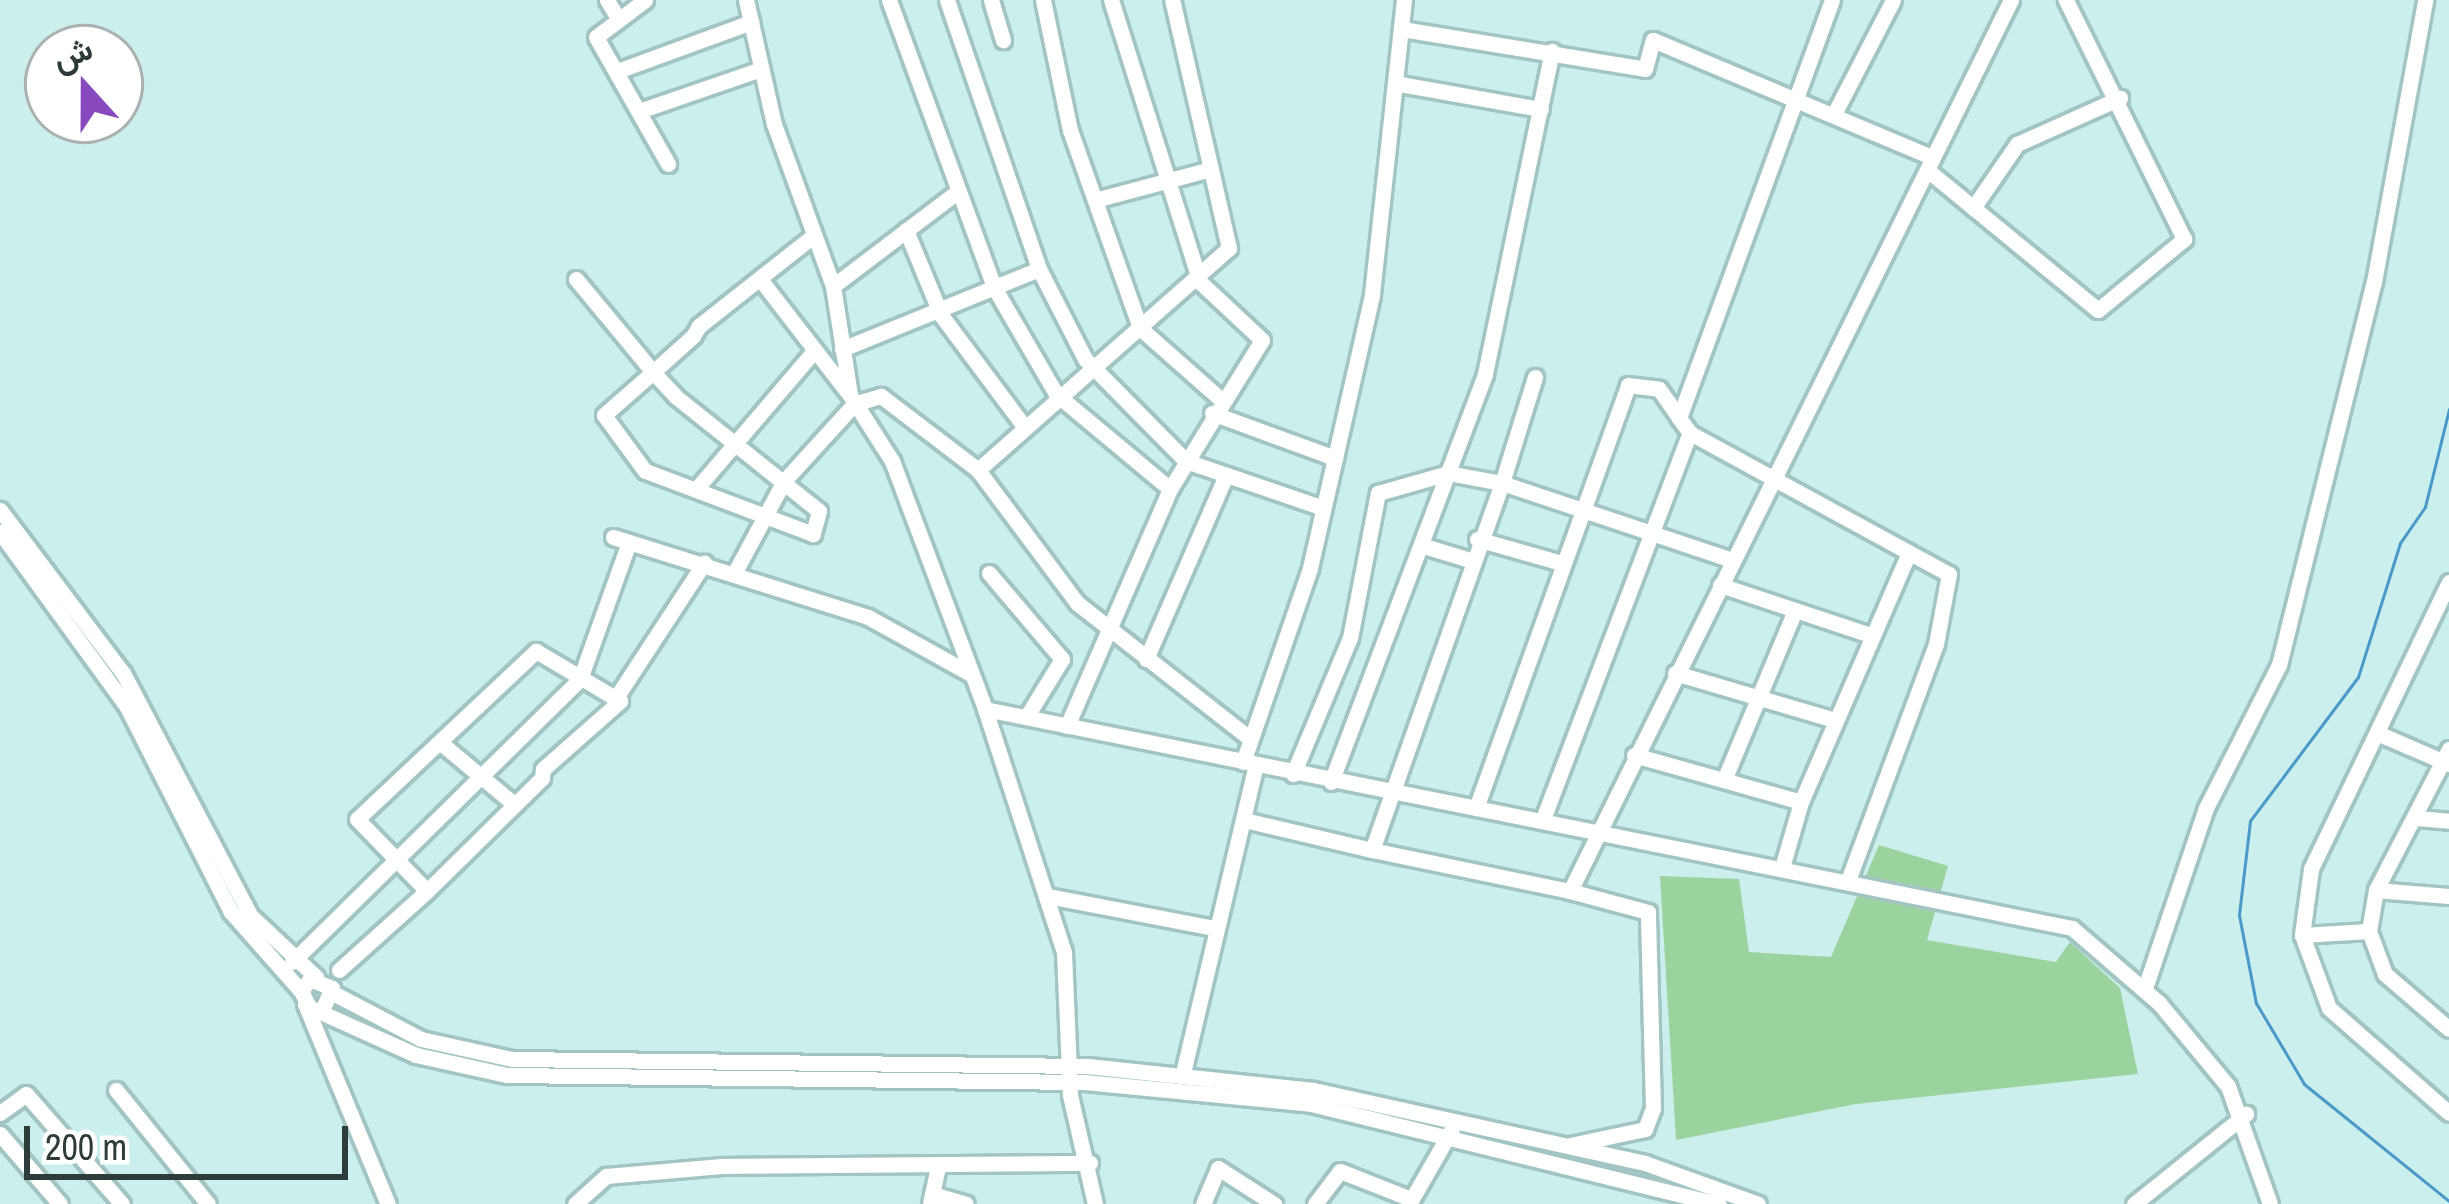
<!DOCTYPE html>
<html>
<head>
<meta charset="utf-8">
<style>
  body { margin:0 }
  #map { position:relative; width:2449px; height:1204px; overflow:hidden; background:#cbefed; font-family:"Archivo Narrow",Vazirmatn,sans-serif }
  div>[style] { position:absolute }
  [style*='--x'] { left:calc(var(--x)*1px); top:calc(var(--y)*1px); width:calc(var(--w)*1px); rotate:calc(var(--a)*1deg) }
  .green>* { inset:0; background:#9bd39e }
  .stream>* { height:3px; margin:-1.5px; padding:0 1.5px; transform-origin:1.5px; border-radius:1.5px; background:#4999c9 }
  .roads { filter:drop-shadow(3px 0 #a2c5c3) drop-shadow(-3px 0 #a2c5c3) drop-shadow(0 3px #a2c5c3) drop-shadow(0 -3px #a2c5c3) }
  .minor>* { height:15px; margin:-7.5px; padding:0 7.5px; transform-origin:7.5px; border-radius:7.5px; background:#fff }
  span { translate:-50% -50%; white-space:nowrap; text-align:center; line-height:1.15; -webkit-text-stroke:10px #fff; paint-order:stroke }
  .north { position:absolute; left:24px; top:24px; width:120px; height:120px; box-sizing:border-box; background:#fff; border:3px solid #abb1b0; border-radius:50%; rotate:339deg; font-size:33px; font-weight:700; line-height:48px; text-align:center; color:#2d3b3a }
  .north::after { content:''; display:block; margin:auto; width:42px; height:54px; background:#8949be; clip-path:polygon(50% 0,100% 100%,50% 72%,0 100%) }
  .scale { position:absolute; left:24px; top:1126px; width:324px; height:54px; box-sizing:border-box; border:6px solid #2d3b3a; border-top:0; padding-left:15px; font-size:36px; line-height:42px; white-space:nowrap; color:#2d3b3a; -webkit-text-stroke:9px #fff; paint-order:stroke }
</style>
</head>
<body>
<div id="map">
  <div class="green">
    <div style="clip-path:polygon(1879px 845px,1948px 866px,1927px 940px,2056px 962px,2070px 942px,2120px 988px,2138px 1074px,1856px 1104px,1676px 1140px,1660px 876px,1739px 879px,1749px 952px,1831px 957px)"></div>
  </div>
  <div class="stream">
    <div style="--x:2449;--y:409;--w:101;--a:103.8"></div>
    <div style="--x:2425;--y:507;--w:44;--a:124.8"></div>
    <div style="--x:2400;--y:543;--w:140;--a:107.4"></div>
    <div style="--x:2358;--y:677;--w:180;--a:126.9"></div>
    <div style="--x:2250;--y:821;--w:95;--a:96.7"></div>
    <div style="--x:2239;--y:915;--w:90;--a:79.1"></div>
    <div style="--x:2256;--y:1003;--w:94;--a:59.3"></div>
    <div style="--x:2304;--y:1084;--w:186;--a:38.9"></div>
  </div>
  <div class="roads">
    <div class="minor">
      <div style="--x:607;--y:0;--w:21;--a:59"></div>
      <div style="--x:645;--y:0;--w:61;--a:142.9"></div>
      <div style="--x:596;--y:37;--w:146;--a:60.4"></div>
      <div style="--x:746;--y:0;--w:127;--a:77.3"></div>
      <div style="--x:774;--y:124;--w:172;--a:70"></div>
      <div style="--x:833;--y:286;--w:110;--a:81.1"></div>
      <div style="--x:850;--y:395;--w:78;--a:57.5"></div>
      <div style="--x:892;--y:461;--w:265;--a:69.4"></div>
      <div style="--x:985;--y:709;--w:1109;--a:11.39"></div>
      <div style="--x:2072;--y:928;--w:115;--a:40.8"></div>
      <div style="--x:2159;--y:1003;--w:108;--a:50.3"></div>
      <div style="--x:2228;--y:1086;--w:125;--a:70.4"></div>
      <div style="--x:889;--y:0;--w:308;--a:69.9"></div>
      <div style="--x:995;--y:289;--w:121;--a:59.8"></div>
      <div style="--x:1056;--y:394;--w:148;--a:39.8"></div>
      <div style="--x:947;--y:0;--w:284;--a:71.1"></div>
      <div style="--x:1039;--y:269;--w:101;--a:62.9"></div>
      <div style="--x:1085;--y:359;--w:144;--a:45.3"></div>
      <div style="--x:1186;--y:461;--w:145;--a:18.9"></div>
      <div style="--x:991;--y:0;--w:42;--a:73.3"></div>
      <div style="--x:1043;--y:0;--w:133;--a:78.3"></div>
      <div style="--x:1070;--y:130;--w:210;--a:70.5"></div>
      <div style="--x:1140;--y:328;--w:106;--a:41.5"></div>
      <div style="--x:1402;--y:29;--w:246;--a:9.3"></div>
      <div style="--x:1645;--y:69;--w:30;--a:-75"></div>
      <div style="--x:1653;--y:40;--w:303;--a:22.8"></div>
      <div style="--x:620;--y:70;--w:140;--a:-20.1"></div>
      <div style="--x:1400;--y:84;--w:143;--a:10.1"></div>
      <div style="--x:645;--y:109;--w:123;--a:-19"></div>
      <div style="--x:1834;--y:114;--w:128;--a:-62.6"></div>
      <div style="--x:1931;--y:173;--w:216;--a:39.4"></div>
      <div style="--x:2098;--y:310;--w:112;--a:-39.5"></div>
      <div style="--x:2184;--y:239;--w:267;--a:-116.3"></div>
      <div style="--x:1095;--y:200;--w:120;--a:-15"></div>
      <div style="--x:1973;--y:208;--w:78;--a:-55.5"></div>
      <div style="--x:2017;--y:144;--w:113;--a:-24.1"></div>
      <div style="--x:906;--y:230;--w:92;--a:67.6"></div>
      <div style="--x:941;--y:315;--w:137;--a:53.3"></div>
      <div style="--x:576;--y:279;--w:99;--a:50.3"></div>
      <div style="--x:639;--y:355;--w:22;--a:51"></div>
      <div style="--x:653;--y:372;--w:33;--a:47"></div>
      <div style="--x:675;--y:396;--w:184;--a:38.6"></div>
      <div style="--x:819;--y:511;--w:24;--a:105"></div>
      <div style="--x:813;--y:534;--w:179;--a:-159.4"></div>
      <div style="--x:645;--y:471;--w:69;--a:-126.2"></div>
      <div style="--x:604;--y:415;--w:65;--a:-41.3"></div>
      <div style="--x:653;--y:372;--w:54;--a:-42"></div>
      <div style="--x:693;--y:336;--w:12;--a:-59"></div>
      <div style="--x:699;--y:326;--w:145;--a:-38.3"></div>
      <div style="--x:760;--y:279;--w:144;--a:52.3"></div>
      <div style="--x:833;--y:286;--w:156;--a:-37.2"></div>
      <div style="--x:842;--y:349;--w:213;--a:-22.1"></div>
      <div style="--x:1535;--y:377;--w:111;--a:107.3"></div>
      <div style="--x:1502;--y:483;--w:243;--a:18.5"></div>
      <div style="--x:1212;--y:413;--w:131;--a:20.1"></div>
      <div style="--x:1690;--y:433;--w:295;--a:28.6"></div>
      <div style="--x:1949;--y:574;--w:71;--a:100.5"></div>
      <div style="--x:1936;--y:644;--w:253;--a:110.4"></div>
      <div style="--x:978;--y:470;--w:335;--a:-41.5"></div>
      <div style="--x:1229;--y:248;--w:254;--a:-102.9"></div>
      <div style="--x:697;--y:488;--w:179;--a:-49.5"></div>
      <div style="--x:0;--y:510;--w:204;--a:53"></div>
      <div style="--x:123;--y:673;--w:273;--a:62.3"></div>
      <div style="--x:250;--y:915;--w:91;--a:43.2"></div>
      <div style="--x:0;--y:532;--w:216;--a:54"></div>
      <div style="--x:127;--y:707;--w:230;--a:63.1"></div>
      <div style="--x:231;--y:912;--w:106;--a:48.5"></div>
      <div style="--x:613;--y:537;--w:267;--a:17.4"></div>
      <div style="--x:868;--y:617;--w:118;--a:29"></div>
      <div style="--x:1477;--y:539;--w:87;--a:15.9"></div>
      <div style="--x:1424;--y:546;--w:48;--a:16.9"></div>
      <div style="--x:736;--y:570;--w:101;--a:-61.7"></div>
      <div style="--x:784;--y:481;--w:104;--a:-47.7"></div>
      <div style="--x:854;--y:404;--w:28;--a:-17"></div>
      <div style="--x:881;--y:396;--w:122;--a:37.3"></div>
      <div style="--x:978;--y:470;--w:166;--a:53.3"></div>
      <div style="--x:1077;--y:603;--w:217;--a:38.1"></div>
      <div style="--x:989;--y:573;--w:113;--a:49.7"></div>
      <div style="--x:1062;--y:659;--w:67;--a:121.6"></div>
      <div style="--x:2449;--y:582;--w:318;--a:115.7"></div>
      <div style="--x:2311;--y:869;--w:67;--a:97.8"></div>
      <div style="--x:2302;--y:935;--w:78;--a:69.7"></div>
      <div style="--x:2329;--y:1008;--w:159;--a:41.2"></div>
      <div style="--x:1720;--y:585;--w:158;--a:18.4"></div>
      <div style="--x:1146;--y:659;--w:201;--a:-66.5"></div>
      <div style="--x:1675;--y:673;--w:163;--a:16.4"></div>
      <div style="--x:615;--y:699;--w:163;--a:-56.8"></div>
      <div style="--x:985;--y:709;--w:256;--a:72"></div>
      <div style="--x:1064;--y:952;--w:143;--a:87.6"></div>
      <div style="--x:1070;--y:1095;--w:112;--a:77.1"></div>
      <div style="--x:1067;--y:726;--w:258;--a:-66.5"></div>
      <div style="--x:1170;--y:489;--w:175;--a:-58.3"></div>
      <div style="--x:1262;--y:340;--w:85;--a:-136.9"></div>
      <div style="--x:1200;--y:282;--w:296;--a:-107.5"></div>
      <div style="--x:2384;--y:736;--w:71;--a:23.3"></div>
      <div style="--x:442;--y:744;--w:94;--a:39.8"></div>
      <div style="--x:2449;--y:749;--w:159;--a:117.4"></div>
      <div style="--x:2376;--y:890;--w:42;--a:99.7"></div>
      <div style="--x:2369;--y:931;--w:46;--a:69.6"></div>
      <div style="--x:2385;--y:974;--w:84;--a:40.7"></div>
      <div style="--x:1634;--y:755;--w:173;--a:15.7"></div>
      <div style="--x:1801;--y:802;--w:69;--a:106.1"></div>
      <div style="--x:1243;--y:762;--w:205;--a:-70.9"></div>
      <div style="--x:1310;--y:568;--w:281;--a:-77.2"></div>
      <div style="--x:1372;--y:294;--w:296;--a:-83.8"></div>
      <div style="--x:1293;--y:774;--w:147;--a:-67.3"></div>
      <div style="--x:1350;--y:638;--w:148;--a:-79.1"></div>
      <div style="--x:1378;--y:493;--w:73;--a:-15.9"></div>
      <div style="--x:1448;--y:473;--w:55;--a:10.5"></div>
      <div style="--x:1502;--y:483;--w:389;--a:109.5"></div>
      <div style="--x:1372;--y:850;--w:202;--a:11.7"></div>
      <div style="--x:1570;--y:891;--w:994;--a:-63.67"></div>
      <div style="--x:1724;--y:780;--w:181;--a:-67.3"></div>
      <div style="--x:1331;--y:782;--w:436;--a:-69.3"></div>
      <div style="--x:1485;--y:374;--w:330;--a:-78.3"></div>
      <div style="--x:1801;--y:802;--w:272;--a:-66.6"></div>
      <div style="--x:1476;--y:808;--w:449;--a:-70.2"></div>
      <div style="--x:1628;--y:385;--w:31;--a:7"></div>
      <div style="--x:1659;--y:389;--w:35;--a:55"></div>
      <div style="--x:2417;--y:818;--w:32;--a:5"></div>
      <div style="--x:1543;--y:819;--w:413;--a:-69.2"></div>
      <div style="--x:1690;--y:433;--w:19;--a:-126"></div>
      <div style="--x:1679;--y:418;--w:445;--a:-69.9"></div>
      <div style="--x:1244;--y:820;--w:131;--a:13.2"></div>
      <div style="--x:2376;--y:890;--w:73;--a:4.7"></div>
      <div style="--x:1048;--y:896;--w:169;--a:10.9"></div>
      <div style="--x:2302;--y:935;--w:67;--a:-3.4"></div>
      <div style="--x:292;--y:962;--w:404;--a:-44.5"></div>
      <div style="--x:580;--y:679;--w:145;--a:-70.3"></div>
      <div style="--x:339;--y:970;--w:118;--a:-41.9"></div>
      <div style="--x:427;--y:891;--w:161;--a:-44.5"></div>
      <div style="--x:542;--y:778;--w:9;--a:-84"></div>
      <div style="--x:543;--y:769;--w:103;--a:-41.4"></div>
      <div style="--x:620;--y:701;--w:98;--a:-149.2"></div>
      <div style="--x:536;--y:651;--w:245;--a:136.8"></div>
      <div style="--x:357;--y:819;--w:100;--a:45.8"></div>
      <div style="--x:2145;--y:988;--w:190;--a:-71.3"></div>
      <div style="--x:2206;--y:808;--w:161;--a:-63"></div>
      <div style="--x:2279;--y:665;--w:395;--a:-76.1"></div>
      <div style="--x:2374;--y:282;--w:287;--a:-79.7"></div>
      <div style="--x:333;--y:993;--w:99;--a:27.6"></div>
      <div style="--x:421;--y:1039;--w:93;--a:12.4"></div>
      <div style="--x:512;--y:1059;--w:576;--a:0.7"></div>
      <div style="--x:1088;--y:1066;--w:226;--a:6.1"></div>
      <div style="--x:1313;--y:1090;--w:340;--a:12.4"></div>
      <div style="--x:1645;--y:1163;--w:120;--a:19.9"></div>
      <div style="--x:305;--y:1004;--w:217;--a:67.5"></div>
      <div style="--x:323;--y:1008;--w:22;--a:-66"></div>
      <div style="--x:332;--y:988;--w:24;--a:-158"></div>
      <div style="--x:310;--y:979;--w:15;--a:127"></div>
      <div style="--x:301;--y:991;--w:18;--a:63"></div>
      <div style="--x:309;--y:1007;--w:117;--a:24.2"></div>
      <div style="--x:416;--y:1055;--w:93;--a:12.4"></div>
      <div style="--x:507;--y:1075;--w:577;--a:0.7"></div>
      <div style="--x:1084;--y:1082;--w:228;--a:5.5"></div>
      <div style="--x:1311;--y:1104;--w:420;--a:13.8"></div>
      <div style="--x:1183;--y:1073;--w:317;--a:-76.7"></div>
      <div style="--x:116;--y:1090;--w:146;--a:51.1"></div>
      <div style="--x:0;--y:1113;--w:32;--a:-36"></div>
      <div style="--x:26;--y:1094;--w:146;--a:48.9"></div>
      <div style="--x:0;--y:1134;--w:92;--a:49.4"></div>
      <div style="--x:1570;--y:1145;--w:77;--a:-12"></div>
      <div style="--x:1645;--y:1129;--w:22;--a:-69"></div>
      <div style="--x:1653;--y:1108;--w:196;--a:-91.5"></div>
      <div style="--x:1648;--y:912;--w:81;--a:-164.9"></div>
      <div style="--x:932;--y:1194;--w:35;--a:16"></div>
      <div style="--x:575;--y:1204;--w:42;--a:-42.1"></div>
      <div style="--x:606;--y:1176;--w:116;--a:-4.9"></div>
      <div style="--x:722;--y:1166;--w:368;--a:-0.5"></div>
      <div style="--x:930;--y:1204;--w:38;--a:-78"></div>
      <div style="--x:1203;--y:1204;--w:39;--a:-67"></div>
      <div style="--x:1218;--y:1168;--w:67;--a:32.7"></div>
      <div style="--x:1315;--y:1204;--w:41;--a:-52.9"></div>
      <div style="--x:1340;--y:1171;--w:76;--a:21.5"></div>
      <div style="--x:1409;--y:1204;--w:86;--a:-60.2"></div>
      <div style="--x:2134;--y:1204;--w:144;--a:-38.8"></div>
    </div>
  </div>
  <div class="north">ش</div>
  <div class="scale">200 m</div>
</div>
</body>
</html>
